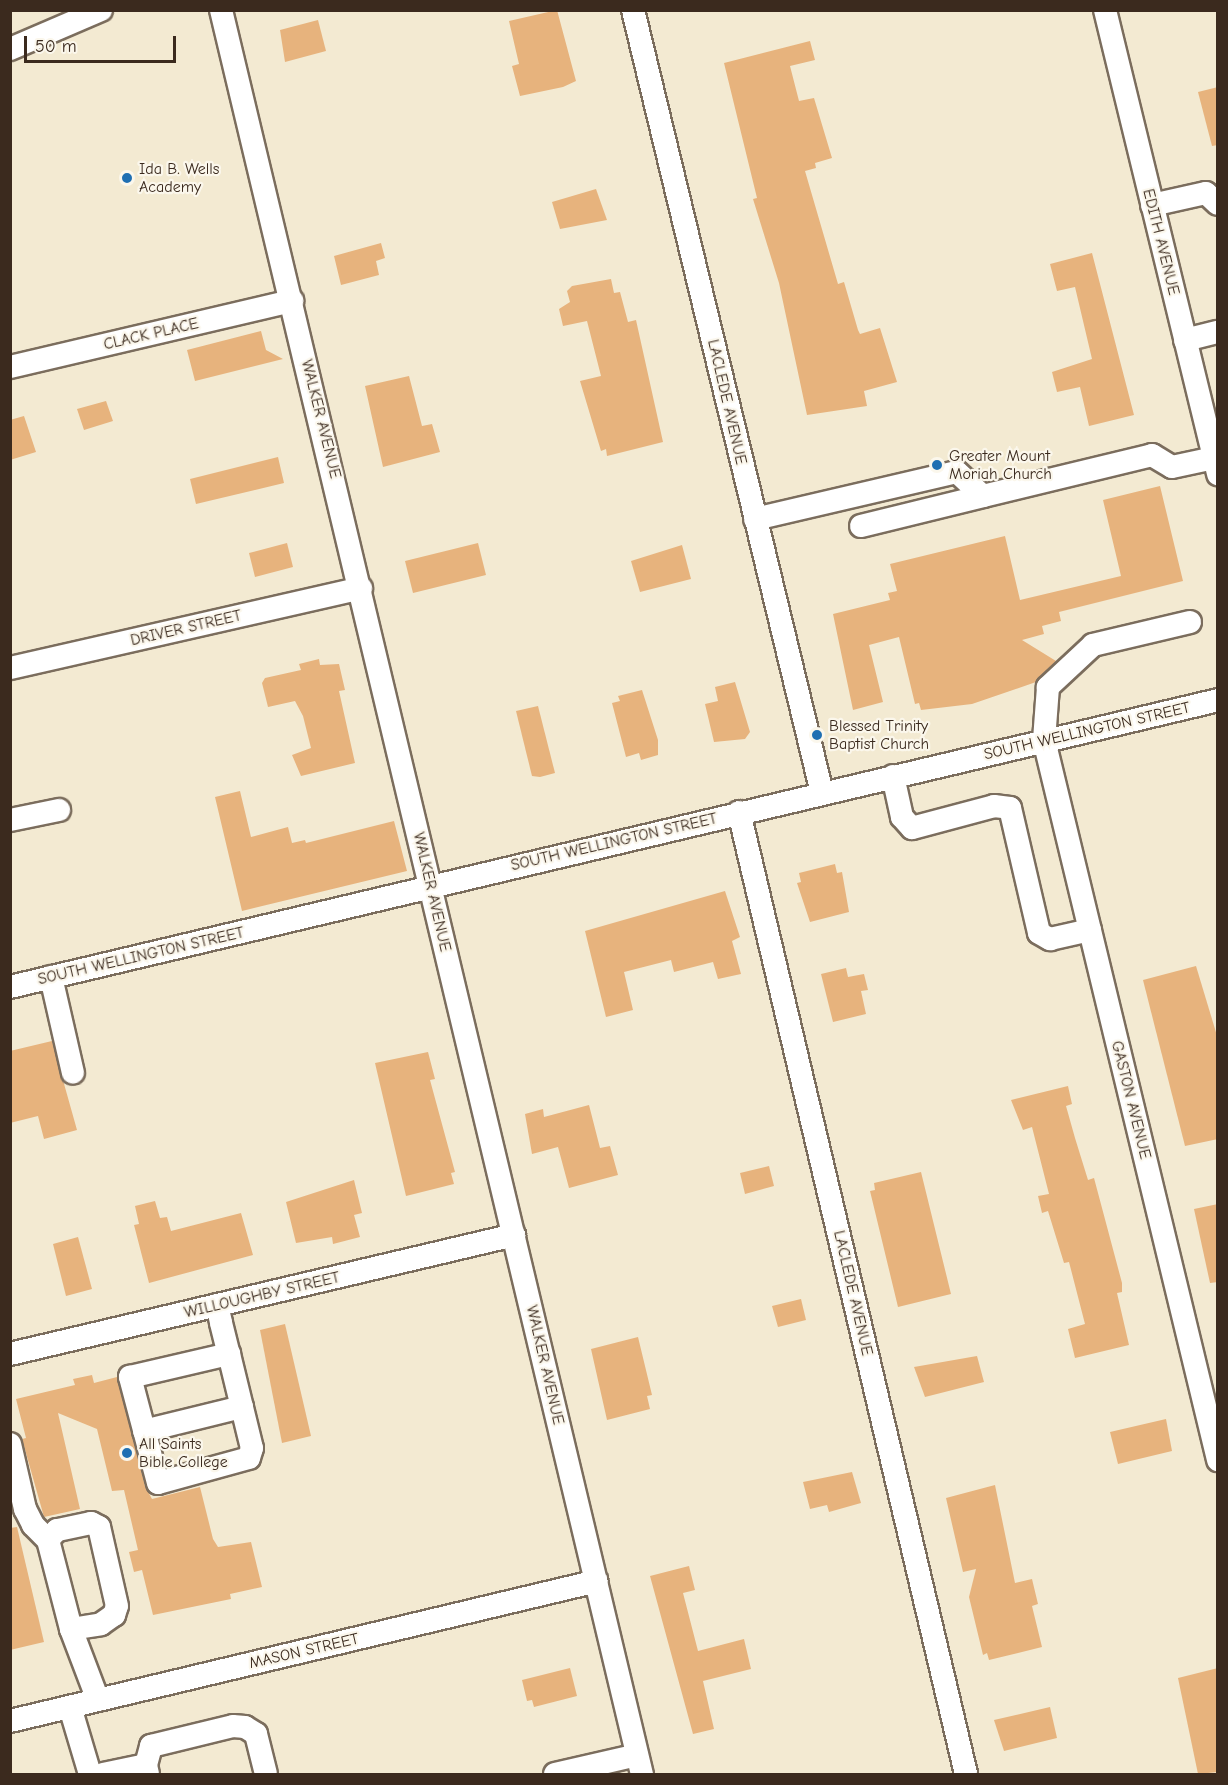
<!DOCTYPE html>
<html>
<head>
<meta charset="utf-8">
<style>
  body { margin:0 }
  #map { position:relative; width:1228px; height:1785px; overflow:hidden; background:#f3ead2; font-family:"Comic Neue",sans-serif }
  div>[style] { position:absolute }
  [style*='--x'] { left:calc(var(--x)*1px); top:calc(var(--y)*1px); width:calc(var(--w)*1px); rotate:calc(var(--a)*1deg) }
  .building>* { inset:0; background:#e7b37d }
  .roads { filter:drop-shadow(2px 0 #7b6d5d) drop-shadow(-2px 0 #7b6d5d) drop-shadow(0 2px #7b6d5d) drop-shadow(0 -2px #7b6d5d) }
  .minor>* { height:22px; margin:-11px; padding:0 11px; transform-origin:11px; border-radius:11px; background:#fff }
  .dots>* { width:16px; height:16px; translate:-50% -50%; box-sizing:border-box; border:3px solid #fbf7ec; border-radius:50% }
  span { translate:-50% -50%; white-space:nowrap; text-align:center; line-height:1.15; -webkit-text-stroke:4.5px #fbf7ec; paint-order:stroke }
  .poi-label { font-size:16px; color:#3b2a1e }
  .left { translate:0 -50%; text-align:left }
  .street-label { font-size:16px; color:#3b2a1e }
  .frame { position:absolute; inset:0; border:12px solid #3b2a1e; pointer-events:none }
  .scale { position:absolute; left:24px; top:36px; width:152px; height:27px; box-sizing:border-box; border:3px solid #3b2a1e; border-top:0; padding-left:8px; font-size:18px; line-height:21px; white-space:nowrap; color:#3b2a1e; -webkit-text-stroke:4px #fbf7ec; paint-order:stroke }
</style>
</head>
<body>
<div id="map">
  <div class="building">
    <div style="clip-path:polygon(557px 10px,576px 81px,563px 87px,520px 96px,512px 66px,519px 64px,509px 21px)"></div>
    <div style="clip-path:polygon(318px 20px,326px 51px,285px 62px,280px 30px)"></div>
    <div style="clip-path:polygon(810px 41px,815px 60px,790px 66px,799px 101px,814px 98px,832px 158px,815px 163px,816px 168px,805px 171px,838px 284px,844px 282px,858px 330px,860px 334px,880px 328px,897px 382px,864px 391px,867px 406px,807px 415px,779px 283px,753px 199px,757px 198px,724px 63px)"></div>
    <div style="clip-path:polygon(1218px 87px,1218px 145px,1212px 146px,1198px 92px)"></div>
    <div style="clip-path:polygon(596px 189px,607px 220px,560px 229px,552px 202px)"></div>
    <div style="clip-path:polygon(381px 243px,385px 258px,376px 261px,379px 275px,341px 285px,334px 256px)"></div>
    <div style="clip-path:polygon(1092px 253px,1134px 415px,1089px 426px,1080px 387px,1057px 392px,1052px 372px,1092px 359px,1075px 287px,1057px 291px,1050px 264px)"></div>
    <div style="clip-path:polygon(611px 279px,614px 293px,620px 292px,628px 322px,636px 320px,663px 442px,607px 456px,606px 449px,601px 451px,580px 381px,601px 376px,587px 321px,563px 326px,559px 309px,570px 302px,567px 291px,572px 286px)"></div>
    <div style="clip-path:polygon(261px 331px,266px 350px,283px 359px,195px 381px,187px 350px)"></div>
    <div style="clip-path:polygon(409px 376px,422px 426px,432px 424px,440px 452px,383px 467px,365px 386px)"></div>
    <div style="clip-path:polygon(106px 401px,113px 421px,84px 430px,77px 409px)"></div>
    <div style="clip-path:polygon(24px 416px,36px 452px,10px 460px,10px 420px)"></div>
    <div style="clip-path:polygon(278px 457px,284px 483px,196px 504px,190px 479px)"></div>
    <div style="clip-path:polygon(1160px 486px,1183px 581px,1059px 612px,1061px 621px,1042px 626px,1044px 634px,1022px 640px,1056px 661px,1036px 682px,972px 704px,921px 710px,919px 703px,915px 704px,899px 637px,869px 645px,883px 702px,853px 710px,833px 614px,890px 600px,888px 593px,897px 591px,890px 564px,1005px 536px,1020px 600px,1121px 576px,1103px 500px)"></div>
    <div style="clip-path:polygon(287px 543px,293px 567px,255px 577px,249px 553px)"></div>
    <div style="clip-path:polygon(478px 543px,486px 575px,413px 593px,405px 561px)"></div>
    <div style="clip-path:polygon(682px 545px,691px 579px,640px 592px,631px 561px)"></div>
    <div style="clip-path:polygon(319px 659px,320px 665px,339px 664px,345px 690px,339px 691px,355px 763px,301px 776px,292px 755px,311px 748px,303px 716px,295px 701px,268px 707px,262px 683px,265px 678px,301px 670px,299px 664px)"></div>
    <div style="clip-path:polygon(735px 682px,750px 732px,745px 739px,714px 742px,705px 704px,718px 701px,715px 687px)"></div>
    <div style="clip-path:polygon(642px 690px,658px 740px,658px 755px,641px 760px,639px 753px,626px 757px,612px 703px,620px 701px,618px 696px)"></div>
    <div style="clip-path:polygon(538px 706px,555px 773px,540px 777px,532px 776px,516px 711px)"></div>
    <div style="clip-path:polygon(240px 791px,251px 837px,288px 827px,292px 843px,305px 840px,306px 843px,394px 821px,407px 871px,242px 911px,215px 797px)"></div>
    <div style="clip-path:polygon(835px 864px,837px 873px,842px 872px,849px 912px,810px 922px,797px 883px,801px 882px,799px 873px)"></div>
    <div style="clip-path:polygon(725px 891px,740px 937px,732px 941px,741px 974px,718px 979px,713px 962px,674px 972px,671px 960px,624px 972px,633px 1010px,606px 1017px,585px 931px)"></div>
    <div style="clip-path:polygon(1196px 966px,1218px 1039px,1218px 1139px,1185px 1146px,1143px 980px)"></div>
    <div style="clip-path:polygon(846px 968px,848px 977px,864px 974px,868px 990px,861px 991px,866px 1014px,833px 1022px,821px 974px)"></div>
    <div style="clip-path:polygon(52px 1041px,77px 1130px,44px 1139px,38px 1116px,10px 1123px,10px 1051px)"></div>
    <div style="clip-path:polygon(428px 1052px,435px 1079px,430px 1080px,455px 1172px,451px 1173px,454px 1184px,406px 1196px,375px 1063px)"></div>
    <div style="clip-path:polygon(1068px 1086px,1072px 1104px,1066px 1106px,1075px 1138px,1088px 1180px,1094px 1178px,1122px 1283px,1122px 1292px,1117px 1293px,1129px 1345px,1075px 1358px,1068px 1329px,1085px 1324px,1069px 1262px,1064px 1263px,1048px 1211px,1042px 1213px,1038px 1196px,1049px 1194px,1032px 1127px,1023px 1130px,1011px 1100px)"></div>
    <div style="clip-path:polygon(589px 1105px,600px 1148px,610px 1146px,618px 1175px,569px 1188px,558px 1147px,532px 1154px,525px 1114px,543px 1109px,544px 1117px)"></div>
    <div style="clip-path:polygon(769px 1166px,774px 1186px,745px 1194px,740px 1173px)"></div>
    <div style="clip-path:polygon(921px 1172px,951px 1294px,898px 1307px,870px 1191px,875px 1190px,874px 1183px)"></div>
    <div style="clip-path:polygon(354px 1180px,362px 1213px,354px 1215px,360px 1237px,333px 1244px,332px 1237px,296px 1243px,286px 1202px)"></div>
    <div style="clip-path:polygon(155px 1201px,160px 1218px,167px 1217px,171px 1231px,241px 1213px,253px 1255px,149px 1283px,134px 1225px,139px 1224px,135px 1206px)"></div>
    <div style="clip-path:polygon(1218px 1204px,1218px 1282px,1210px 1283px,1194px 1209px)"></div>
    <div style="clip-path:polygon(78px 1237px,92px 1289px,66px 1296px,53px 1244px)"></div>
    <div style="clip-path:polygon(801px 1299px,806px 1320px,778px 1327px,772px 1306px)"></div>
    <div style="clip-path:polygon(285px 1324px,311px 1436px,282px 1443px,260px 1330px)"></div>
    <div style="clip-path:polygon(638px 1337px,652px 1395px,647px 1396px,650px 1409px,607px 1420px,591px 1349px)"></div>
    <div style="clip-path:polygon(977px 1356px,984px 1382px,925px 1397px,914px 1367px)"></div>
    <div style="clip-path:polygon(92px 1375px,94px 1383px,117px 1377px,145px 1486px,152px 1499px,200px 1487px,213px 1539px,218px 1547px,251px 1542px,262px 1587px,230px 1594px,231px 1599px,153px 1615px,142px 1570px,134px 1572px,129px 1552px,138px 1550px,124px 1490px,112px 1491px,97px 1429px,58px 1413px,80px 1509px,44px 1517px,22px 1439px,26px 1438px,16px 1399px,75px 1385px,73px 1379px)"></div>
    <div style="clip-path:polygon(1166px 1419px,1172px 1451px,1118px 1464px,1110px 1432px)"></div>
    <div style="clip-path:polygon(852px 1472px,861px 1503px,829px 1512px,827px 1505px,810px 1509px,803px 1482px)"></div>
    <div style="clip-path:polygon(995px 1485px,1015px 1583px,1032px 1579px,1038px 1604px,1032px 1606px,1042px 1647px,989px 1660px,987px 1653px,983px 1655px,969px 1597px,976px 1569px,963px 1572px,946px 1498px)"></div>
    <div style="clip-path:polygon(17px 1527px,44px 1642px,10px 1650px,10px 1528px)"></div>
    <div style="clip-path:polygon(689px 1566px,695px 1590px,683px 1593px,698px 1651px,744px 1639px,751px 1669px,703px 1681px,714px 1729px,693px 1734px,650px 1576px)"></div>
    <div style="clip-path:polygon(570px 1668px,577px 1696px,534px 1707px,532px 1700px,527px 1701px,522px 1680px)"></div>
    <div style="clip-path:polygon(1218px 1668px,1218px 1772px,1198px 1774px,1178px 1678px)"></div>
    <div style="clip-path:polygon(1050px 1707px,1057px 1738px,1004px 1751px,994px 1720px)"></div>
  </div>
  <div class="roads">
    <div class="minor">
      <div style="--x:221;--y:10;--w:1814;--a:76.58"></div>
      <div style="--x:633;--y:10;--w:805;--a:76.43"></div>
      <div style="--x:1105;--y:10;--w:478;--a:76.3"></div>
      <div style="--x:10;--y:49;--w:99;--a:-23.2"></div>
      <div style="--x:1152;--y:205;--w:55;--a:-12.5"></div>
      <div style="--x:1206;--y:193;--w:16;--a:43"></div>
      <div style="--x:1185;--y:340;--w:34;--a:-14"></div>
      <div style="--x:10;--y:367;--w:290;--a:-13.2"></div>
      <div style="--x:755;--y:519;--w:207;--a:-13.1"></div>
      <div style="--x:957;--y:472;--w:35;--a:43"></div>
      <div style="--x:983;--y:496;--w:174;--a:-13.6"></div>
      <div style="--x:1152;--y:455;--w:23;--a:31"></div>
      <div style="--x:1172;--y:467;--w:43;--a:-12.1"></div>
      <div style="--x:861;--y:526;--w:126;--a:-13.8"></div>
      <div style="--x:1190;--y:622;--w:100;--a:166.7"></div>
      <div style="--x:1093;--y:645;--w:62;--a:137"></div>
      <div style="--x:1048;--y:687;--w:53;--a:94.3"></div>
      <div style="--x:1044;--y:740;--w:741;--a:76.41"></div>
      <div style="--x:10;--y:668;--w:360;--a:-12.8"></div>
      <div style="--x:893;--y:776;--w:42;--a:77.6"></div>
      <div style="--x:902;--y:817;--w:15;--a:48"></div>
      <div style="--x:912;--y:828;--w:85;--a:-15"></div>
      <div style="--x:994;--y:806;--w:16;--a:7"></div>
      <div style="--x:1010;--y:808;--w:128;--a:76.9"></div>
      <div style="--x:1039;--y:933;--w:13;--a:29"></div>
      <div style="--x:1050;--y:939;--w:41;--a:-12.7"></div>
      <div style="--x:739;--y:812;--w:988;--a:76.72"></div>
      <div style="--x:10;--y:820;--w:50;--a:-11.5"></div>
      <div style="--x:51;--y:977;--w:98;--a:77.1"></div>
      <div style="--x:10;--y:987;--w:1242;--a:-13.36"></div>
      <div style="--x:217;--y:1305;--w:18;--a:77"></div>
      <div style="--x:221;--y:1323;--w:32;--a:76"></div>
      <div style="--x:229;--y:1354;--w:97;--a:76.3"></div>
      <div style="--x:252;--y:1448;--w:10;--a:107"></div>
      <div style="--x:249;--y:1458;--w:94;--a:164.6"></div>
      <div style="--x:158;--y:1483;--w:110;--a:-104.8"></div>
      <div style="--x:130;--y:1377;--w:102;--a:-13.1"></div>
      <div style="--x:10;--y:1354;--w:518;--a:-13.28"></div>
      <div style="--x:144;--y:1431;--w:101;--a:-13.8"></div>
      <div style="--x:10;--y:1444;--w:67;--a:77"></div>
      <div style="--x:25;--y:1509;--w:18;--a:63"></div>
      <div style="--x:33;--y:1525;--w:21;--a:45"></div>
      <div style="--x:71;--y:1629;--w:30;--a:-9"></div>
      <div style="--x:101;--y:1624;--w:16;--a:-35"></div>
      <div style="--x:114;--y:1615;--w:9;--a:-72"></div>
      <div style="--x:117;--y:1606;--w:81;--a:-102.8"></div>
      <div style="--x:99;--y:1527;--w:9;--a:-153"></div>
      <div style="--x:91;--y:1523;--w:35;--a:168"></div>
      <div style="--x:57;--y:1530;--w:13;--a:132"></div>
      <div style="--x:48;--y:1540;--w:92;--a:75.5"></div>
      <div style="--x:71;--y:1629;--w:76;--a:69.2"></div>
      <div style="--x:70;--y:1707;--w:70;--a:73.4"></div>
      <div style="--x:10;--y:1721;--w:603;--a:-13.41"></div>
      <div style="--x:103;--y:1774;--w:44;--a:-11.8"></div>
      <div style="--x:148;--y:1774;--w:9;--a:-103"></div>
      <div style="--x:146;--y:1765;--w:20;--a:-75"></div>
      <div style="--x:151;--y:1746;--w:84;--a:-13.7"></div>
      <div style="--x:233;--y:1726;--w:12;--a:5"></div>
      <div style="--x:245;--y:1727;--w:13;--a:32"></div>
      <div style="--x:256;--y:1734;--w:41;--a:76"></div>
      <div style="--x:555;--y:1774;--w:84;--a:-13"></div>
    </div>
  </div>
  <div class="dots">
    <div style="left:127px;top:178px;background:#1f6fb2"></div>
    <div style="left:937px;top:465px;background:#1f6fb2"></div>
    <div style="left:817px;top:735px;background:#1f6fb2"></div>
    <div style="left:127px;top:1453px;background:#1f6fb2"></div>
  </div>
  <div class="poi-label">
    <span class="left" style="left:139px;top:178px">Ida B. Wells<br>Academy</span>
    <span class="left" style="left:949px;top:465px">Greater Mount<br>Moriah Church</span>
    <span class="left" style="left:829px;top:735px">Blessed Trinity<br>Baptist Church</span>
    <span class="left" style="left:139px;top:1453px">All Saints<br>Bible College</span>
  </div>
  <div class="street-label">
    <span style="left:1161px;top:242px;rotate:76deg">EDITH AVENUE</span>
    <span style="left:151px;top:334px;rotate:-13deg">CLACK PLACE</span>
    <span style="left:727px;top:402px;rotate:77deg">LACLEDE AVENUE</span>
    <span style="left:321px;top:419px;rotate:76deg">WALKER AVENUE</span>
    <span style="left:186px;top:628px;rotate:-13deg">DRIVER STREET</span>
    <span style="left:1087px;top:731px;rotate:-13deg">SOUTH WELLINGTON STREET</span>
    <span style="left:614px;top:842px;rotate:-13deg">SOUTH WELLINGTON STREET</span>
    <span style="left:432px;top:892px;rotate:77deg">WALKER AVENUE</span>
    <span style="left:141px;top:956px;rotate:-13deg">SOUTH WELLINGTON STREET</span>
    <span style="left:1131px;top:1100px;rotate:76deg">GASTON AVENUE</span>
    <span style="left:853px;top:1293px;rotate:77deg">LACLEDE AVENUE</span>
    <span style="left:262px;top:1295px;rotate:-13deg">WILLOUGHBY STREET</span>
    <span style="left:545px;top:1365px;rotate:77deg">WALKER AVENUE</span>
    <span style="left:304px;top:1651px;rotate:-13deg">MASON STREET</span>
  </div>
  <div class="frame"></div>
  <div class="scale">50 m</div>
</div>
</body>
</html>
